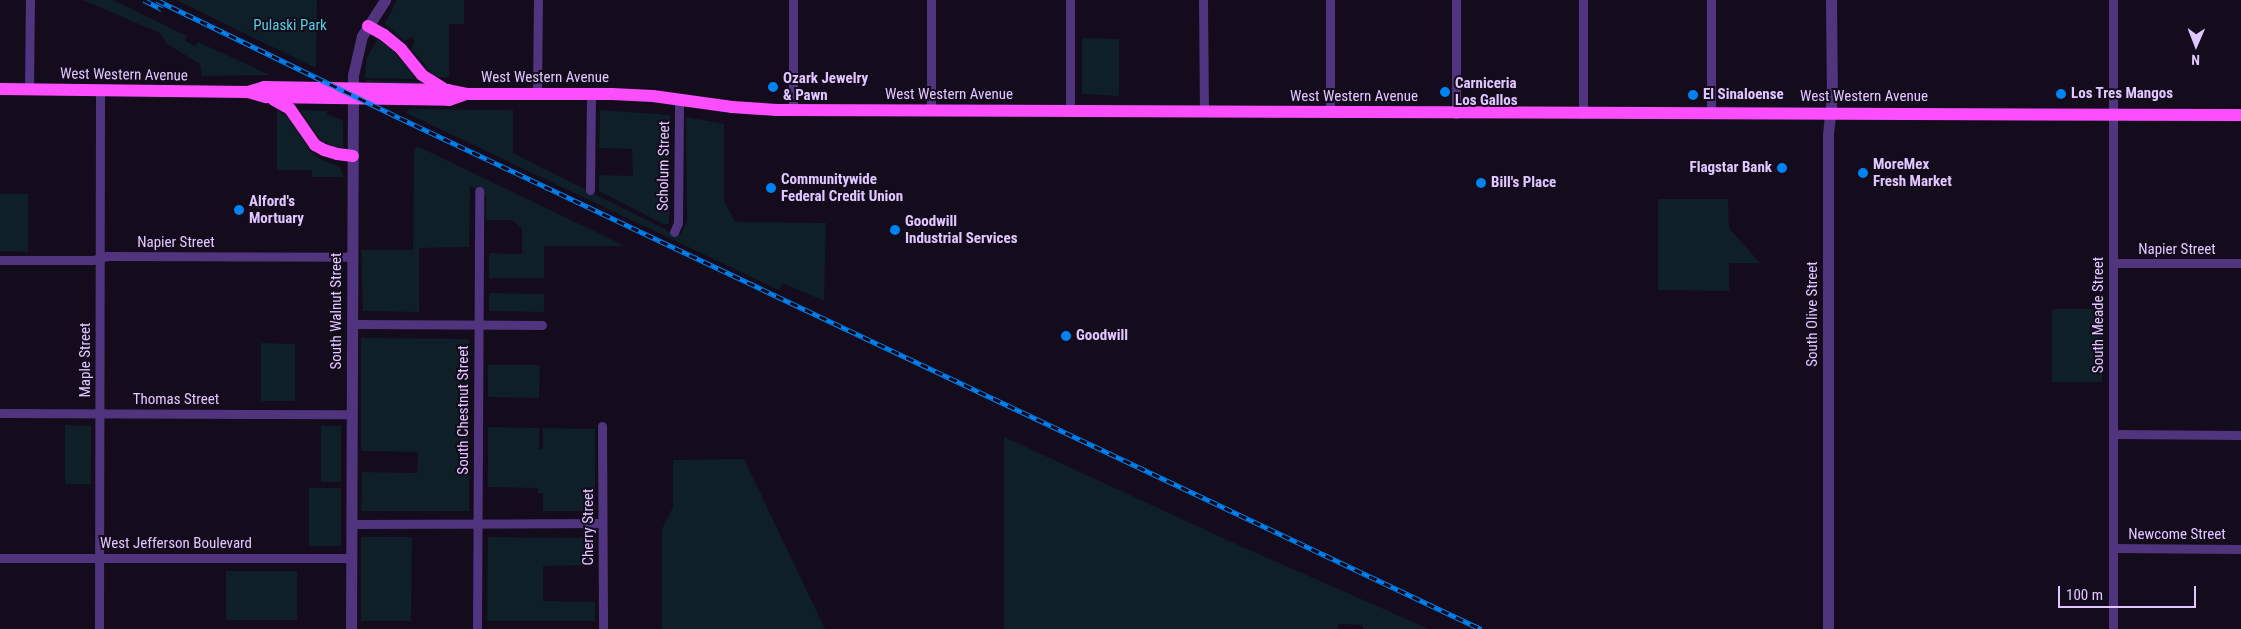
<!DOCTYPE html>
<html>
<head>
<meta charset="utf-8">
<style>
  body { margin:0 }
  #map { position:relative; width:2241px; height:629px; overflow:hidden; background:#140b1d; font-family:"Roboto Condensed",sans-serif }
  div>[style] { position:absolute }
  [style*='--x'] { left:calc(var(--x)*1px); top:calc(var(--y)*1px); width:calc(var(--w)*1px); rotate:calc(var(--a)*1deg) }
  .green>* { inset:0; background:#0e1f27 }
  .minor>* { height:9px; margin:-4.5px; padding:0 4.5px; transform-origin:4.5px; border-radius:4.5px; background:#51347e }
  .tertiary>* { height:11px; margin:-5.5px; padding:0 5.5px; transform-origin:5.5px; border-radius:5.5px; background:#51347e }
  .primary>* { height:12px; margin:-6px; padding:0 6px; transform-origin:6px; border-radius:6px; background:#fc4eff }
  .rail>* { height:4.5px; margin-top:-2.25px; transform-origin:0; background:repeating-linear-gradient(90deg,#140b1d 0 8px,#0083f2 0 16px); box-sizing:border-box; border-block:1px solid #0083f2 }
  .dots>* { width:14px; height:14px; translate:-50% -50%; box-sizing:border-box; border:2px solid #140b1d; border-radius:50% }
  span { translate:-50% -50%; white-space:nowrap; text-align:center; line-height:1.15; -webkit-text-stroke:4px #140b1d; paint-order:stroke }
  .park-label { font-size:15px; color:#50d2e2 }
  .street-label { font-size:15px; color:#e1c7ff }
  .poi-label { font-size:15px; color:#e1c7ff; font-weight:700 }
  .left { translate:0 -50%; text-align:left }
  .right { translate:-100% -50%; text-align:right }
  .north { position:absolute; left:2171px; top:20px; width:50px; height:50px; -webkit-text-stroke:4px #140b1d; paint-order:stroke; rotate:181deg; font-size:14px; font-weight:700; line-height:20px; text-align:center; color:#e1c7ff }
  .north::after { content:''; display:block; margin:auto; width:18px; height:22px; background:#e1c7ff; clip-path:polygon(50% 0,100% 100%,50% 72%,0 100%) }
  .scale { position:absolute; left:2058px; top:586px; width:138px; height:22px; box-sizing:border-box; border:2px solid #e1c7ff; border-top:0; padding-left:6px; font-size:15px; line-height:18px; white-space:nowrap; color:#e1c7ff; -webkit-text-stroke:4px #140b1d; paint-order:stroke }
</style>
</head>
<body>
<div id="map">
  <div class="green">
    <div style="clip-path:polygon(83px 0,113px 0,187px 36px,185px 41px,195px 46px,198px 42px,270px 75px,202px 76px,200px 64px,167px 44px,160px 33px)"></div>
    <div style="clip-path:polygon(176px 0,317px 0,316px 68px)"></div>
    <div style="clip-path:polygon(397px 0,464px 0,464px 24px,449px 24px,449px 77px,437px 77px,432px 74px,411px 48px,415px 42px,412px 37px,405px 41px,385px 24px)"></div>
    <div style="clip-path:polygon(1082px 38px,1119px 39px,1119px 96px,1082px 94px)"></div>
    <div style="clip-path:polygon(377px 39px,391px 48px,417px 79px,365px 78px,366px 60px)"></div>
    <div style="clip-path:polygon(366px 80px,420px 82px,422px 84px,367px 84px)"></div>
    <div style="clip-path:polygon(409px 109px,513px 110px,513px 153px,674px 234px,681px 234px,687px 221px,686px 117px,724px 124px,724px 201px,735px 222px,826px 223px,824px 301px,783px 283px,779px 290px,406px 113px)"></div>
    <div style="clip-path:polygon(277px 110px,288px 118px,311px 152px,322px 160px,339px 166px,344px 177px,312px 177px,312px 170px,277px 170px)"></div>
    <div style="clip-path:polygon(300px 110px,327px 111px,327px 114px,343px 121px,343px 147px,333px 147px,320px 139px)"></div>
    <div style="clip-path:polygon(600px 110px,670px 115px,669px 224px,663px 224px,599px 191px,599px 175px,633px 176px,632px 149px,599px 148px)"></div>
    <div style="clip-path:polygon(417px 146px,625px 246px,544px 246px,544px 278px,489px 278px,489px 253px,522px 254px,522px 228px,512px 220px,486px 220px,486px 195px,470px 186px,469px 247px,419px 248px,419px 312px,363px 311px,361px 250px,413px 250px,414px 151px)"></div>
    <div style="clip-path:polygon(0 194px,28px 194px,28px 252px,0 251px)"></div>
    <div style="clip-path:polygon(1658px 199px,1728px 199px,1729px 228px,1760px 263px,1729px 263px,1729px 291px,1658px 290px)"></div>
    <div style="clip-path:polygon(489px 293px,544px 294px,544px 312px,489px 311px)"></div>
    <div style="clip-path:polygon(2052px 309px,2102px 309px,2102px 382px,2052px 382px)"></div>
    <div style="clip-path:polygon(361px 338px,469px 339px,469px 511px,361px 511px,362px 472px,417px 473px,418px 452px,361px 451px)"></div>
    <div style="clip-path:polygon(261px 343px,295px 344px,295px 401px,261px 401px)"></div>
    <div style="clip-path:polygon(488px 365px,540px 365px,539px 398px,488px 397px)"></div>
    <div style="clip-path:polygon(65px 425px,91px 426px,91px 484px,65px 484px)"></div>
    <div style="clip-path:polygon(321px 426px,341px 426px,341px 482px,321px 482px)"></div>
    <div style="clip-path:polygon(488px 427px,539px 428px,539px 449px,543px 449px,543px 428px,595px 429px,595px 511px,543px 511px,543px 493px,538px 493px,538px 488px,488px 487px)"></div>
    <div style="clip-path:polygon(1004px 437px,1238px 545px,1429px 629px,1363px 629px,1363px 625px,1339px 624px,1338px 629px,1004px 629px)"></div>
    <div style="clip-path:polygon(744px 459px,825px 629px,662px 629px,662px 529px,673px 507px,673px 460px)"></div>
    <div style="clip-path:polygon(309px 488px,341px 488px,341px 546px,309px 546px)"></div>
    <div style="clip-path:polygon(361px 537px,412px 537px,411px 621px,361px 621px)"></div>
    <div style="clip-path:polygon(488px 537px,596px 538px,595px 565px,543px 566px,543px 601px,595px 602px,595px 621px,487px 621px)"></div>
    <div style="clip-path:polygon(226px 571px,297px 571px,297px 620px,226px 620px)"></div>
  </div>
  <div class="minor">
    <div style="--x:1070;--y:0;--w:111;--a:90"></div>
    <div style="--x:1203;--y:0;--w:112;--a:89.5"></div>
    <div style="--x:1330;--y:0;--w:113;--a:90"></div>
    <div style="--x:1583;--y:0;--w:114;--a:90"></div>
    <div style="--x:1711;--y:0;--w:113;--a:90"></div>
    <div style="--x:2113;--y:0;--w:629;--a:90"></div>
    <div style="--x:29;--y:90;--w:90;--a:-89.4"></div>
    <div style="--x:537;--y:93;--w:93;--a:-89.4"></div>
    <div style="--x:793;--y:110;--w:110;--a:-90"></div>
    <div style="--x:931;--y:111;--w:111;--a:-90"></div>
    <div style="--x:1456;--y:114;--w:114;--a:-90"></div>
    <div style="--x:590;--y:190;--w:96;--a:-89.4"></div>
    <div style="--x:674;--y:232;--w:10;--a:-66"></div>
    <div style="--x:678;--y:223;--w:124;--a:-89.5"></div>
    <div style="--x:0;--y:260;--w:93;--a:0"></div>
    <div style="--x:93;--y:260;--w:15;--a:-16"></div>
    <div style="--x:107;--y:256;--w:245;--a:0.2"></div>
    <div style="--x:2113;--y:263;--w:128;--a:0"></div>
    <div style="--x:352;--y:324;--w:190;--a:0.3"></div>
    <div style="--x:0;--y:413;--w:352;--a:0.2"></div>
    <div style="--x:602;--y:426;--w:203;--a:89.7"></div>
    <div style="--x:2113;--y:434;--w:128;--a:0.4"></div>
    <div style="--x:351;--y:524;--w:251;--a:-0.2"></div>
    <div style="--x:2113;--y:548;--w:128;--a:0.4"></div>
    <div style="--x:0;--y:558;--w:351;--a:0"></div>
    <div style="--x:99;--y:629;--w:539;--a:-89.89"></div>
    <div style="--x:477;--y:629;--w:438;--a:-89.7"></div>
  </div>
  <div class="tertiary">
    <div style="--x:351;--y:629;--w:554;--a:-89.79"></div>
    <div style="--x:353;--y:75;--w:40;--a:-77"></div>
    <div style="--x:362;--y:36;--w:43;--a:-57.4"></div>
    <div style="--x:1828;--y:629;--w:495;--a:-90"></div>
    <div style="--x:1828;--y:134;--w:36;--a:-84"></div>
    <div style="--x:1832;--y:98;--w:98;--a:-90.6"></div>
  </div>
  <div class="primary">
    <div style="--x:368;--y:26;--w:18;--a:29"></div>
    <div style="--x:384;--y:35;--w:22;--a:39"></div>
    <div style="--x:401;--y:49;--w:33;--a:51"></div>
    <div style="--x:422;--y:75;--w:25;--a:32"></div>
    <div style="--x:0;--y:89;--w:248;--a:0.7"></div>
    <div style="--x:248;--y:92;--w:19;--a:16"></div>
    <div style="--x:266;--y:97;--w:183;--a:0.9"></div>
    <div style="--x:449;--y:100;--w:18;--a:-19"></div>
    <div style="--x:248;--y:92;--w:17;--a:-17"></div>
    <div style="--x:264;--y:87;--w:184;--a:0.9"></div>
    <div style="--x:448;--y:90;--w:19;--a:12"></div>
    <div style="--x:467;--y:94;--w:145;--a:0"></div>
    <div style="--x:612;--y:94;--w:41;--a:2.8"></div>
    <div style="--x:653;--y:96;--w:80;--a:7.9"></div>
    <div style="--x:732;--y:107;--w:45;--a:3.8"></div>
    <div style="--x:777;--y:110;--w:1464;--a:0.2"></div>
    <div style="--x:274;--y:100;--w:18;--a:29"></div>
    <div style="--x:290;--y:109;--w:44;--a:55.2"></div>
    <div style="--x:315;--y:145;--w:10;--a:29"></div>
    <div style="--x:324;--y:150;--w:14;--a:17"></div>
    <div style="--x:337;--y:154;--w:16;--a:7"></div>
  </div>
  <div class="rail">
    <div style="--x:144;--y:0;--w:20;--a:27"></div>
    <div style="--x:157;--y:0;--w:270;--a:25.9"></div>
    <div style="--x:400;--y:118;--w:1196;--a:25.3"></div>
  </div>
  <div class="dots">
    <div style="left:773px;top:87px;background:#0083f2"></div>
    <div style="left:1445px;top:92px;background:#0083f2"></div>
    <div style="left:2061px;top:94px;background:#0083f2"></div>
    <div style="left:1693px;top:95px;background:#0083f2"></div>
    <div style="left:1782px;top:168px;background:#0083f2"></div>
    <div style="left:1863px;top:173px;background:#0083f2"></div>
    <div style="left:1481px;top:183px;background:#0083f2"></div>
    <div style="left:771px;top:188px;background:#0083f2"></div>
    <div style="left:239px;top:210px;background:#0083f2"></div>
    <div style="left:895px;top:230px;background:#0083f2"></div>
    <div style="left:1066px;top:336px;background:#0083f2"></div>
  </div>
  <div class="park-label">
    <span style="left:290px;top:26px">Pulaski Park</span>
  </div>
  <div class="street-label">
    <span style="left:124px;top:75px;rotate:1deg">West Western Avenue</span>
    <span style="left:545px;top:78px">West Western Avenue</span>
    <span style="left:949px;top:95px">West Western Avenue</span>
    <span style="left:1354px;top:97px">West Western Avenue</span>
    <span style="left:1864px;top:97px">West Western Avenue</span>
    <span style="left:664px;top:166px;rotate:-89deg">Scholum Street</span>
    <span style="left:176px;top:243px">Napier Street</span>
    <span style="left:2177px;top:250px">Napier Street</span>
    <span style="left:337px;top:311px;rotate:-90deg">South Walnut Street</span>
    <span style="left:1813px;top:314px;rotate:-90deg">South Olive Street</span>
    <span style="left:2099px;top:315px;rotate:-90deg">South Meade Street</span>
    <span style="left:86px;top:360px;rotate:-90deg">Maple Street</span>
    <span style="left:176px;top:400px">Thomas Street</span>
    <span style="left:464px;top:410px;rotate:-90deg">South Chestnut Street</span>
    <span style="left:589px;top:527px;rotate:-90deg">Cherry Street</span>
    <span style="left:2177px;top:535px">Newcome Street</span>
    <span style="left:176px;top:544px">West Jefferson Boulevard</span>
  </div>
  <div class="poi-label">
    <span class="left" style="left:783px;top:87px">Ozark Jewelry<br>&amp; Pawn</span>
    <span class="left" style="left:1455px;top:92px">Carniceria<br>Los Gallos</span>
    <span class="left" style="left:2071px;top:94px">Los Tres Mangos</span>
    <span class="left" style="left:1703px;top:95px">El Sinaloense</span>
    <span class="left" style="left:1873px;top:173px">MoreMex<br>Fresh Market</span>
    <span class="right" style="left:1772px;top:168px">Flagstar Bank</span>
    <span class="left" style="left:781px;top:188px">Communitywide<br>Federal Credit Union</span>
    <span class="left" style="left:1491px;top:183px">Bill's Place</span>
    <span class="left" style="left:249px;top:210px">Alford's<br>Mortuary</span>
    <span class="left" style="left:905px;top:230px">Goodwill<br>Industrial Services</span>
    <span class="left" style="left:1076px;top:336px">Goodwill</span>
  </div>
  <div class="north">N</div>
  <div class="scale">100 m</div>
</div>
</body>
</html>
